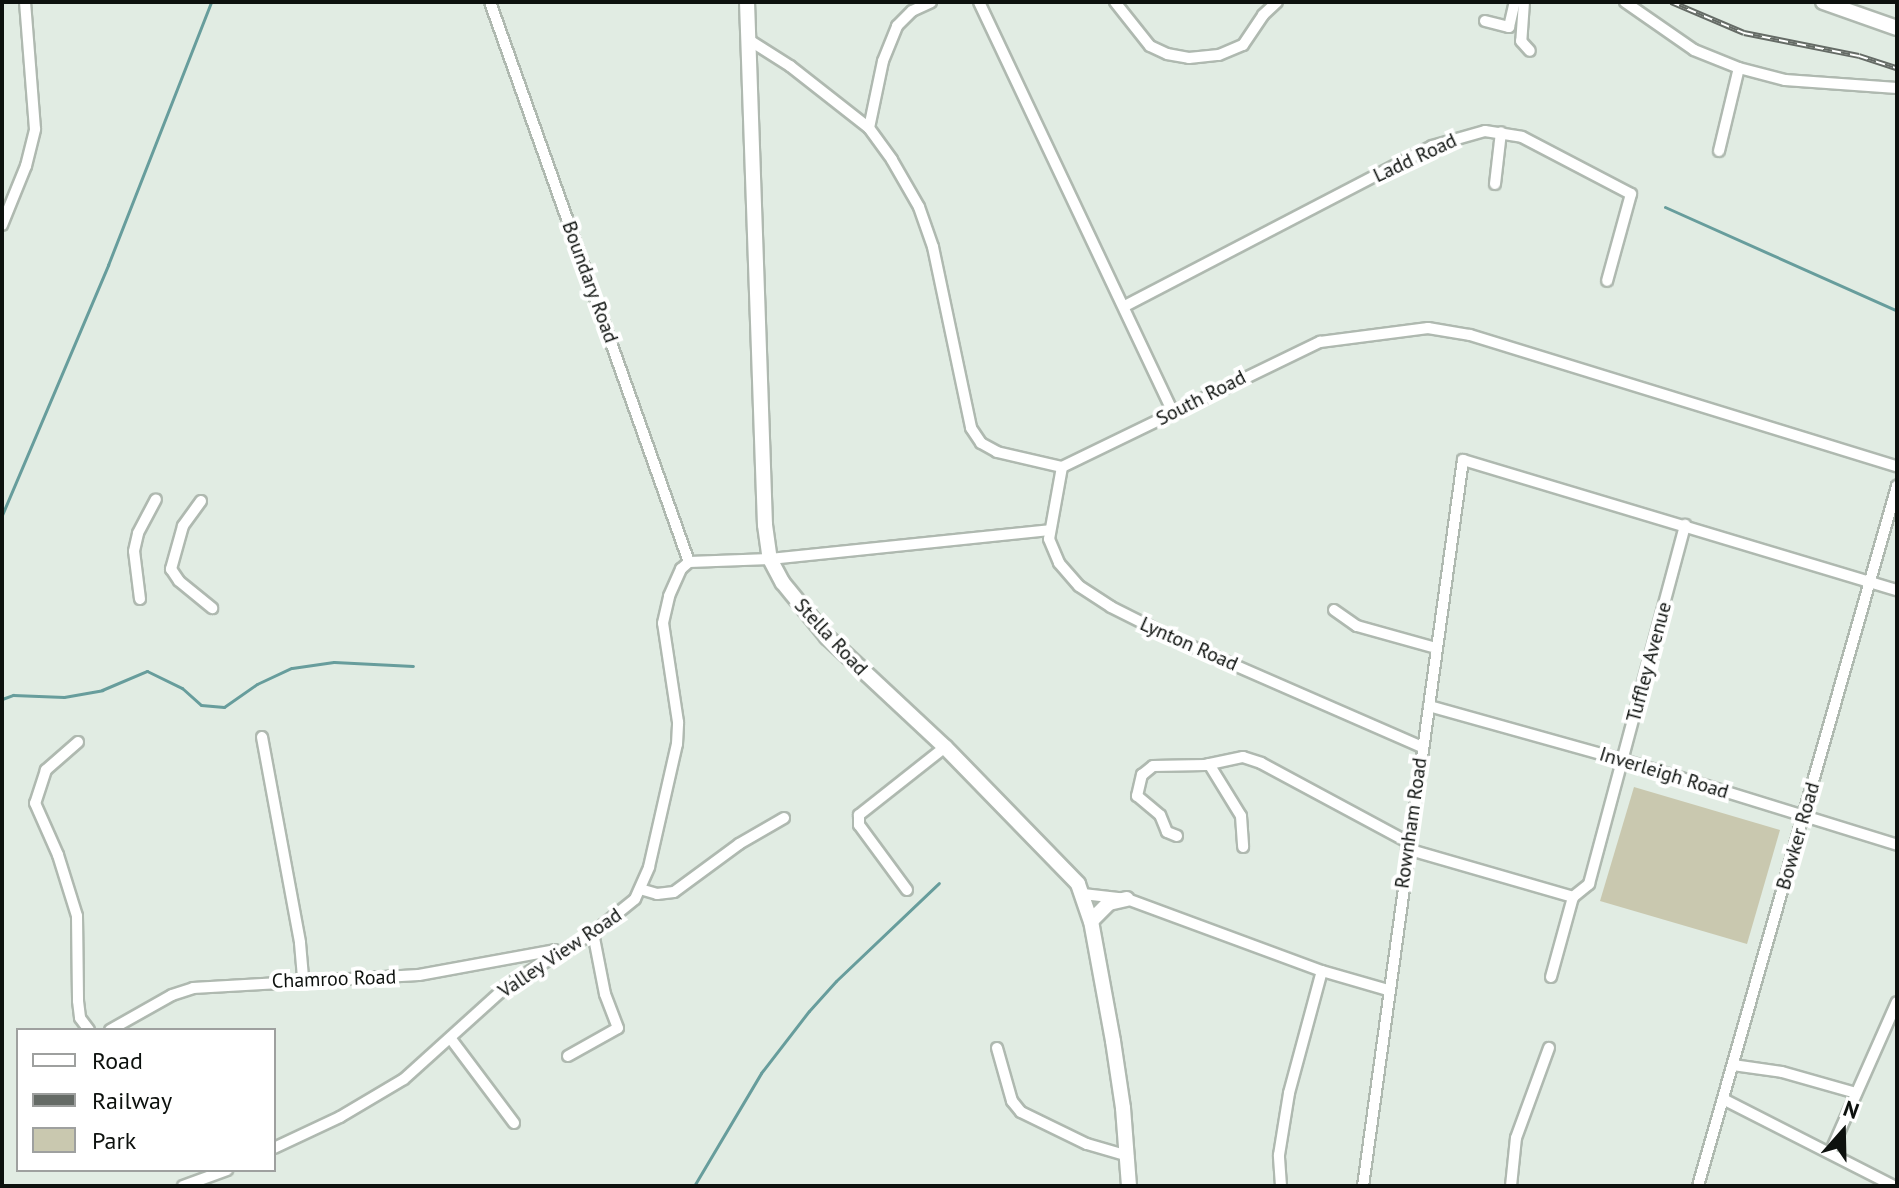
<!DOCTYPE html>
<html>
<head>
<meta charset="utf-8">
<style>
  body { margin:0 }
  #map { position:relative; width:1899px; height:1188px; overflow:hidden; background:#e1ece3; font-family:"PT Sans",sans-serif }
  div>[style] { position:absolute }
  [style*='--x'] { left:calc(var(--x)*1px); top:calc(var(--y)*1px); width:calc(var(--w)*1px); rotate:calc(var(--a)*1deg) }
  .green>* { inset:0; background:#c9c8af }
  .stream>* { height:3px; margin:-1.5px; padding:0 1.5px; transform-origin:1.5px; border-radius:1.5px; background:#679d9c }
  .roads { filter:drop-shadow(2px 0 #afb9b0) drop-shadow(-2px 0 #afb9b0) drop-shadow(0 2px #afb9b0) drop-shadow(0 -2px #afb9b0) }
  .minor>* { height:10px; margin:-5px; padding:0 5px; transform-origin:5px; border-radius:5px; background:#fff }
  .secondary>* { height:14px; margin:-7px; padding:0 7px; transform-origin:7px; border-radius:7px; background:#fff }
  .rail>* { height:6px; margin-top:-3px; transform-origin:0; background:repeating-linear-gradient(90deg,#fff 0 9px,#656b66 0 18px); box-sizing:border-box; border-block:2px solid #656b66 }
  span { translate:-50% -50%; white-space:nowrap; text-align:center; line-height:1.15; -webkit-text-stroke:8px #fff; paint-order:stroke }
  .street-label { font-size:20px; color:#0d110e }
  .frame { position:absolute; inset:0; border:4px solid #0d110e; pointer-events:none }
  .legend { position:absolute; left:16px; top:1028px; width:260px; height:144px; box-sizing:border-box; background:#fff; border:2px solid #9ea09f; margin:0; padding:10px 14px; list-style:none; font-size:24px; color:#0d110e }
  .legend li { display:flex; align-items:center; gap:16px; height:40px }
  .legend b { width:40px; border:2px solid #9ea09f }
  .north { position:absolute; left:1803px; top:1092px; width:80px; height:80px; -webkit-text-stroke:6px #fff; paint-order:stroke; rotate:20deg; font-size:22px; font-weight:700; line-height:32px; text-align:center; color:#0d110e }
  .north::after { content:''; display:block; margin:auto; width:28px; height:36px; background:#0d110e; clip-path:polygon(50% 0,100% 100%,50% 72%,0 100%) }
</style>
</head>
<body>
<div id="map">
  <div class="green">
    <div style="clip-path:polygon(1634px 787px,1780px 830px,1747px 944px,1600px 901px)"></div>
  </div>
  <div class="stream">
    <div style="--x:1665;--y:207;--w:254;--a:24.1"></div>
    <div style="--x:2;--y:515;--w:272;--a:-67"></div>
    <div style="--x:108;--y:265;--w:282;--a:-68.6"></div>
    <div style="--x:2;--y:699;--w:12;--a:-20"></div>
    <div style="--x:13;--y:695;--w:51;--a:2.2"></div>
    <div style="--x:64;--y:697;--w:39;--a:-10"></div>
    <div style="--x:102;--y:690;--w:49;--a:-22.9"></div>
    <div style="--x:147;--y:671;--w:39;--a:26"></div>
    <div style="--x:182;--y:688;--w:25;--a:42"></div>
    <div style="--x:201;--y:705;--w:23;--a:5"></div>
    <div style="--x:224;--y:707;--w:40;--a:-34.9"></div>
    <div style="--x:257;--y:684;--w:38;--a:-25"></div>
    <div style="--x:292;--y:668;--w:42;--a:-8.1"></div>
    <div style="--x:334;--y:662;--w:79;--a:2.9"></div>
    <div style="--x:694;--y:1186;--w:131;--a:-59.3"></div>
    <div style="--x:761;--y:1073;--w:78;--a:-52.3"></div>
    <div style="--x:809;--y:1011;--w:40;--a:-48"></div>
    <div style="--x:836;--y:981;--w:142;--a:-43.6"></div>
  </div>
  <div class="roads">
    <div class="minor">
      <div style="--x:490;--y:2;--w:594;--a:70.44"></div>
      <div style="--x:979;--y:2;--w:452;--a:64.7"></div>
      <div style="--x:1115;--y:2;--w:56;--a:51.5"></div>
      <div style="--x:1150;--y:46;--w:19;--a:25"></div>
      <div style="--x:1167;--y:54;--w:22;--a:10"></div>
      <div style="--x:1189;--y:58;--w:30;--a:-6"></div>
      <div style="--x:1219;--y:55;--w:26;--a:-23"></div>
      <div style="--x:1243;--y:45;--w:36;--a:-56"></div>
      <div style="--x:1263;--y:15;--w:19;--a:-43"></div>
      <div style="--x:1524;--y:2;--w:39;--a:94"></div>
      <div style="--x:1521;--y:41;--w:13;--a:48"></div>
      <div style="--x:1625;--y:2;--w:84;--a:34.8"></div>
      <div style="--x:1694;--y:50;--w:48;--a:21.8"></div>
      <div style="--x:1739;--y:68;--w:48;--a:14.6"></div>
      <div style="--x:1785;--y:80;--w:112;--a:4.1"></div>
      <div style="--x:1485;--y:21;--w:25;--a:14"></div>
      <div style="--x:1509;--y:27;--w:26;--a:-77"></div>
      <div style="--x:749;--y:40;--w:49;--a:32.4"></div>
      <div style="--x:790;--y:66;--w:100;--a:38.1"></div>
      <div style="--x:869;--y:128;--w:39;--a:54"></div>
      <div style="--x:892;--y:160;--w:54;--a:60.1"></div>
      <div style="--x:919;--y:207;--w:42;--a:70.7"></div>
      <div style="--x:933;--y:247;--w:185;--a:78.1"></div>
      <div style="--x:971;--y:428;--w:18;--a:56"></div>
      <div style="--x:981;--y:443;--w:18;--a:29"></div>
      <div style="--x:997;--y:452;--w:67;--a:13"></div>
      <div style="--x:1062;--y:467;--w:287;--a:-25.9"></div>
      <div style="--x:1320;--y:342;--w:109;--a:-7.4"></div>
      <div style="--x:1428;--y:328;--w:43;--a:9.5"></div>
      <div style="--x:1470;--y:335;--w:447;--a:17.1"></div>
      <div style="--x:869;--y:128;--w:68;--a:-78.2"></div>
      <div style="--x:883;--y:61;--w:38;--a:-68"></div>
      <div style="--x:897;--y:26;--w:21;--a:-45"></div>
      <div style="--x:912;--y:11;--w:21;--a:-25"></div>
      <div style="--x:1719;--y:151;--w:85;--a:-76.5"></div>
      <div style="--x:1495;--y:184;--w:52;--a:-83.4"></div>
      <div style="--x:2;--y:225;--w:64;--a:-67.9"></div>
      <div style="--x:26;--y:166;--w:38;--a:-76"></div>
      <div style="--x:35;--y:129;--w:127;--a:-94.5"></div>
      <div style="--x:1125;--y:306;--w:346;--a:-27.5"></div>
      <div style="--x:1432;--y:146;--w:55;--a:-15.8"></div>
      <div style="--x:1485;--y:131;--w:37;--a:9"></div>
      <div style="--x:1522;--y:137;--w:123;--a:27.6"></div>
      <div style="--x:1631;--y:194;--w:90;--a:105.4"></div>
      <div style="--x:1062;--y:467;--w:73;--a:100.2"></div>
      <div style="--x:1049;--y:539;--w:26;--a:67"></div>
      <div style="--x:1059;--y:563;--w:30;--a:49"></div>
      <div style="--x:1079;--y:586;--w:38;--a:33"></div>
      <div style="--x:1111;--y:607;--w:74;--a:26.6"></div>
      <div style="--x:1177;--y:640;--w:267;--a:23.6"></div>
      <div style="--x:201;--y:501;--w:31;--a:126"></div>
      <div style="--x:183;--y:526;--w:45;--a:105.6"></div>
      <div style="--x:171;--y:569;--w:14;--a:56"></div>
      <div style="--x:179;--y:581;--w:43;--a:39.3"></div>
      <div style="--x:689;--y:562;--w:81;--a:-2.1"></div>
      <div style="--x:770;--y:559;--w:281;--a:-5.9"></div>
      <div style="--x:140;--y:599;--w:48;--a:-97.1"></div>
      <div style="--x:134;--y:551;--w:18;--a:-77"></div>
      <div style="--x:138;--y:533;--w:38;--a:-62"></div>
      <div style="--x:1334;--y:610;--w:28;--a:35"></div>
      <div style="--x:1357;--y:626;--w:82;--a:15.6"></div>
      <div style="--x:1429;--y:706;--w:201;--a:15.6"></div>
      <div style="--x:1623;--y:760;--w:287;--a:17.2"></div>
      <div style="--x:262;--y:737;--w:209;--a:79.5"></div>
      <div style="--x:300;--y:943;--w:37;--a:85"></div>
      <div style="--x:78;--y:742;--w:43;--a:138.8"></div>
      <div style="--x:46;--y:770;--w:35;--a:108"></div>
      <div style="--x:35;--y:803;--w:57;--a:66.1"></div>
      <div style="--x:58;--y:855;--w:64;--a:72.7"></div>
      <div style="--x:77;--y:916;--w:85;--a:89.3"></div>
      <div style="--x:78;--y:1001;--w:17;--a:83"></div>
      <div style="--x:80;--y:1018;--w:15;--a:53"></div>
      <div style="--x:1209;--y:764;--w:61;--a:58.4"></div>
      <div style="--x:1241;--y:816;--w:31;--a:86"></div>
      <div style="--x:1177;--y:836;--w:11;--a:-158"></div>
      <div style="--x:1167;--y:832;--w:18;--a:-112"></div>
      <div style="--x:1160;--y:815;--w:30;--a:-140"></div>
      <div style="--x:1137;--y:796;--w:22;--a:-77"></div>
      <div style="--x:1142;--y:775;--w:14;--a:-39"></div>
      <div style="--x:1153;--y:766;--w:52;--a:-1.1"></div>
      <div style="--x:1205;--y:765;--w:39;--a:-12"></div>
      <div style="--x:1243;--y:757;--w:19;--a:18"></div>
      <div style="--x:1261;--y:763;--w:167;--a:28.3"></div>
      <div style="--x:1407;--y:849;--w:173;--a:16.1"></div>
      <div style="--x:640;--y:889;--w:18;--a:16"></div>
      <div style="--x:657;--y:894;--w:17;--a:-7"></div>
      <div style="--x:674;--y:892;--w:81;--a:-36.4"></div>
      <div style="--x:739;--y:844;--w:52;--a:-30"></div>
      <div style="--x:907;--y:890;--w:81;--a:-126.4"></div>
      <div style="--x:859;--y:825;--w:10;--a:-90"></div>
      <div style="--x:859;--y:815;--w:110;--a:-38.3"></div>
      <div style="--x:1083;--y:894;--w:44;--a:6.5"></div>
      <div style="--x:1127;--y:899;--w:208;--a:20.3"></div>
      <div style="--x:1322;--y:971;--w:69;--a:16.1"></div>
      <div style="--x:1551;--y:977;--w:83;--a:-74.6"></div>
      <div style="--x:1573;--y:897;--w:21;--a:-39"></div>
      <div style="--x:1589;--y:884;--w:372;--a:-75"></div>
      <div style="--x:110;--y:1030;--w:71;--a:-29.4"></div>
      <div style="--x:172;--y:995;--w:22;--a:-18"></div>
      <div style="--x:193;--y:988;--w:226;--a:-3.3"></div>
      <div style="--x:419;--y:975;--w:138;--a:-10.4"></div>
      <div style="--x:451;--y:1039;--w:105;--a:53.1"></div>
      <div style="--x:997;--y:1048;--w:55;--a:74.2"></div>
      <div style="--x:1012;--y:1101;--w:14;--a:51"></div>
      <div style="--x:1021;--y:1112;--w:73;--a:25.9"></div>
      <div style="--x:1087;--y:1144;--w:43;--a:16.3"></div>
      <div style="--x:568;--y:1056;--w:57;--a:-29.2"></div>
      <div style="--x:618;--y:1028;--w:36;--a:-111"></div>
      <div style="--x:605;--y:994;--w:62;--a:-101.1"></div>
      <div style="--x:1733;--y:1065;--w:49;--a:8.1"></div>
      <div style="--x:1782;--y:1072;--w:77;--a:15.8"></div>
      <div style="--x:1723;--y:1099;--w:192;--a:27"></div>
      <div style="--x:274;--y:1148;--w:73;--a:-25.2"></div>
      <div style="--x:340;--y:1117;--w:74;--a:-30.7"></div>
      <div style="--x:404;--y:1079;--w:142;--a:-42.1"></div>
      <div style="--x:509;--y:984;--w:98;--a:-31.3"></div>
      <div style="--x:593;--y:933;--w:54;--a:-39"></div>
      <div style="--x:635;--y:899;--w:35;--a:-66"></div>
      <div style="--x:649;--y:867;--w:126;--a:-77.2"></div>
      <div style="--x:677;--y:744;--w:22;--a:-87"></div>
      <div style="--x:678;--y:722;--w:100;--a:-98.6"></div>
      <div style="--x:663;--y:623;--w:28;--a:-77"></div>
      <div style="--x:669;--y:596;--w:30;--a:-66"></div>
      <div style="--x:681;--y:569;--w:11;--a:-41"></div>
      <div style="--x:1830;--y:1153;--w:165;--a:-66.1"></div>
      <div style="--x:183;--y:1186;--w:47;--a:-20"></div>
      <div style="--x:1281;--y:1186;--w:31;--a:-94"></div>
      <div style="--x:1279;--y:1155;--w:63;--a:-80.8"></div>
      <div style="--x:1289;--y:1093;--w:126;--a:-74.9"></div>
      <div style="--x:1363;--y:1186;--w:733;--a:-82.16"></div>
      <div style="--x:1463;--y:460;--w:453;--a:16.7"></div>
      <div style="--x:1511;--y:1186;--w:48;--a:-84.1"></div>
      <div style="--x:1516;--y:1138;--w:96;--a:-69.9"></div>
      <div style="--x:1698;--y:1186;--w:728;--a:-74.13"></div>
    </div>
    <div class="secondary">
      <div style="--x:747;--y:2;--w:523;--a:88.03"></div>
      <div style="--x:765;--y:525;--w:34;--a:82"></div>
      <div style="--x:770;--y:559;--w:27;--a:62"></div>
      <div style="--x:783;--y:583;--w:70;--a:50.8"></div>
      <div style="--x:827;--y:637;--w:161;--a:43"></div>
      <div style="--x:945;--y:747;--w:191;--a:45.8"></div>
      <div style="--x:1078;--y:884;--w:39;--a:71"></div>
      <div style="--x:1091;--y:921;--w:122;--a:79.6"></div>
      <div style="--x:1113;--y:1041;--w:68;--a:81.5"></div>
      <div style="--x:1123;--y:1108;--w:78;--a:85.6"></div>
      <div style="--x:1823;--y:2;--w:78;--a:19.4"></div>
      <div style="--x:1091;--y:921;--w:25;--a:-45"></div>
      <div style="--x:1109;--y:903;--w:18;--a:-13"></div>
    </div>
  </div>
  <div class="rail">
    <div style="--x:1671;--y:2;--w:79;--a:23"></div>
    <div style="--x:1744;--y:33;--w:117;--a:11.3"></div>
    <div style="--x:1859;--y:56;--w:40;--a:18"></div>
  </div>
  <div class="street-label">
    <span style="left:1415px;top:158px;rotate:-25deg">Ladd Road</span>
    <span style="left:590px;top:282px;rotate:70deg">Boundary Road</span>
    <span style="left:1201px;top:398px;rotate:-27deg">South Road</span>
    <span style="left:831px;top:637px;rotate:47deg">Stella Road</span>
    <span style="left:1189px;top:644px;rotate:24deg">Lynton Road</span>
    <span style="left:1649px;top:662px;rotate:-75deg">Tuffley Avenue</span>
    <span style="left:1664px;top:773px;rotate:17deg">Inverleigh Road</span>
    <span style="left:1411px;top:823px;rotate:-82deg">Rownham Road</span>
    <span style="left:1798px;top:836px;rotate:-74deg">Bowker Road</span>
    <span style="left:560px;top:953px;rotate:-34deg">Valley View Road</span>
    <span style="left:334px;top:979px;rotate:-2deg">Chamroo Road</span>
  </div>
  <div class="frame"></div>
  <ul class="legend">
  <li><b style="height:10px;background:#fff"></b>Road</li>
  <li><b style="height:10px;background:#656b66"></b>Railway</li>
  <li><b style="height:22px;background:#c9c8af"></b>Park</li>
  </ul>
  <div class="north">N</div>
</div>
</body>
</html>
